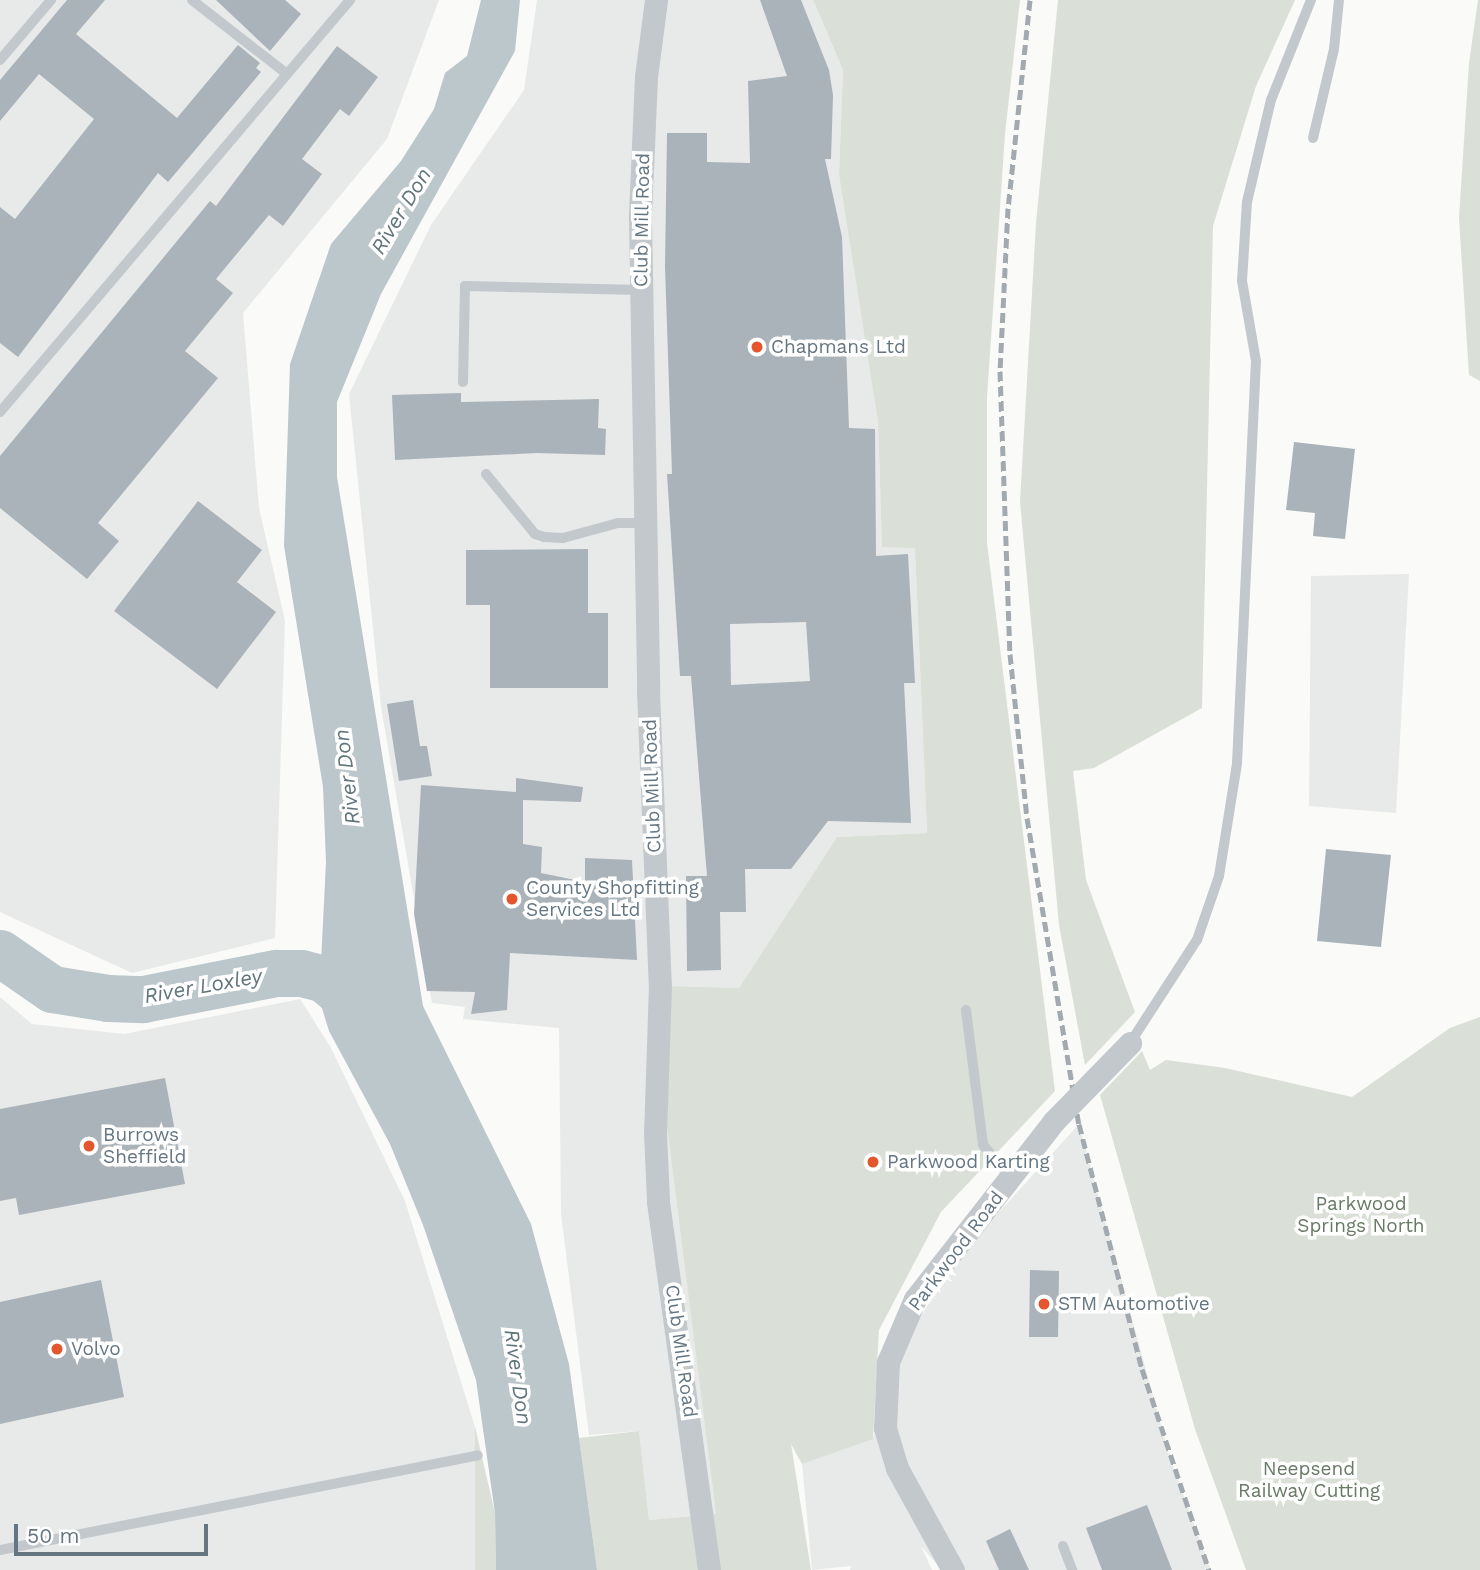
<!DOCTYPE html>
<html>
<head>
<meta charset="utf-8">
<style>
  body { margin:0 }
  #map { position:relative; width:1480px; height:1570px; overflow:hidden; background:#fafaf8; font-family:"Work Sans",sans-serif }
  div>[style] { position:absolute }
  [style*='--x'] { left:calc(var(--x)*1px); top:calc(var(--y)*1px); width:calc(var(--w)*1px); rotate:calc(var(--a)*1deg) }
  .built>* { inset:0; background:#e8e9e9 }
  .green>* { inset:0; background:#dadfd7 }
  .water>* { inset:0; background:#bbc7cb }
  .river>* { height:47px; margin:-23.5px; padding:0 23.5px; transform-origin:23.5px; border-radius:23.5px; background:#bbc7cb }
  .building>* { inset:0; background:#aab3b9 }
  .lane>* { height:10px; margin:-5px; padding:0 5px; transform-origin:5px; border-radius:5px; background:#c3c8cc }
  .street>* { height:23px; margin:-11.5px; padding:0 11.5px; transform-origin:11.5px; border-radius:11.5px; background:#c3c8cc }
  .rail>* { height:5px; margin-top:-2.5px; transform-origin:0; background:repeating-linear-gradient(90deg,#a2aab0 0 10px,transparent 0 15px) }
  .street-bridge>* { height:23px; margin:-11.5px; padding:0 11.5px; transform-origin:11.5px; border-radius:11.5px; background:#c3c8cc }
  .dots>* { width:19px; height:19px; translate:-50% -50%; box-sizing:border-box; border:4px solid #fff; border-radius:50% }
  span { translate:-50% -50%; white-space:nowrap; text-align:center; line-height:1.15; -webkit-text-stroke:7px #fff; paint-order:stroke }
  .street-label { font-size:19px; color:#657683 }
  .poi-label { font-size:19px; color:#657683 }
  .left { translate:0 -50%; text-align:left }
  .park-label { font-size:19px; color:#687a64 }
  .water-label { font-size:21px; color:#60757c; font-style:italic }
  .scale { position:absolute; left:14px; top:1524px; width:194px; height:32px; box-sizing:border-box; border:4px solid #657683; border-top:0; padding-left:9px; font-size:21px; line-height:24px; white-space:nowrap; color:#657683; -webkit-text-stroke:5px #fff; paint-order:stroke }
</style>
</head>
<body>
<div id="map">
  <div class="built">
    <div style="clip-path:polygon(0 0,439px 0,387px 139px,243px 313px,259px 508px,285px 621px,275px 938px,132px 973px,0 912px)"></div>
    <div style="clip-path:polygon(537px 0,813px 0,843px 70px,839px 175px,878px 422px,882px 546px,915px 547px,927px 833px,837px 837px,739px 988px,671px 986px,667px 1127px,716px 1514px,649px 1520px,639px 1431px,589px 1435px,561px 1214px,559px 1028px,463px 1019px,465px 1007px,432px 1003px,381px 707px,349px 394px,431px 225px,524px 90px)"></div>
    <div style="clip-path:polygon(1409px 574px,1396px 813px,1309px 806px,1311px 576px)"></div>
    <div style="clip-path:polygon(0 997px,32px 1024px,124px 1034px,300px 999px,330px 1046px,405px 1201px,475px 1427px,475px 1570px,0 1570px)"></div>
    <div style="clip-path:polygon(1079px 1124px,1170px 1458px,1211px 1570px,942px 1570px,921px 1546px,932px 1570px,850px 1570px,851px 1566px,812px 1570px,802px 1464px,873px 1438px,908px 1336px,961px 1254px)"></div>
  </div>
  <div class="green">
    <div style="clip-path:polygon(813px 0,1020px 0,1005px 134px,987px 397px,987px 543px,1055px 1091px,941px 1212px,879px 1330px,873px 1439px,802px 1464px,791px 1444px,811px 1570px,597px 1570px,579px 1438px,639px 1431px,649px 1520px,716px 1514px,667px 1127px,671px 986px,739px 988px,837px 837px,927px 833px,915px 548px,882px 547px,878px 422px,839px 175px,843px 70px)"></div>
    <div style="clip-path:polygon(1058px 0,1295px 0,1256px 86px,1213px 226px,1202px 708px,1094px 768px,1073px 771px,1086px 880px,1135px 1012px,1085px 1065px,1059px 925px,1020px 502px,1036px 223px)"></div>
    <div style="clip-path:polygon(1478px 0,1480px 0,1480px 381px,1469px 375px,1459px 218px,1469px 63px)"></div>
    <div style="clip-path:polygon(1480px 1017px,1480px 1570px,1246px 1570px,1195px 1429px,1100px 1095px,1142px 1051px,1150px 1070px,1166px 1060px,1225px 1068px,1352px 1097px,1450px 1028px)"></div>
    <div style="clip-path:polygon(475px 1427px,495px 1513px,496px 1570px,475px 1570px)"></div>
  </div>
  <div class="water">
    <div style="clip-path:polygon(481px 0,520px 0,515px 51px,381px 294px,337px 402px,337px 477px,423px 1006px,531px 1224px,569px 1364px,597px 1570px,496px 1570px,495px 1513px,476px 1380px,423px 1225px,390px 1144px,329px 1031px,322px 1008px,304px 993px,301px 973px,301px 962px,321px 962px,326px 862px,323px 787px,284px 546px,290px 364px,331px 244px,401px 161px,434px 109px,445px 73px,467px 56px)"></div>
  </div>
  <div class="river">
    <div style="--x:0;--y:953;--w:63;--a:34.7"></div>
    <div style="--x:52;--y:989;--w:57;--a:9.1"></div>
    <div style="--x:108;--y:998;--w:35;--a:2"></div>
    <div style="--x:143;--y:999;--w:136;--a:-11.1"></div>
    <div style="--x:276;--y:973;--w:25;--a:0"></div>
    <div style="--x:301;--y:973;--w:66;--a:14"></div>
  </div>
  <div class="building">
    <div style="clip-path:polygon(67px 0,105px 0,76px 34px,177px 118px,238px 45px,260px 63px,256px 68px,261px 72px,168px 182px,158px 173px,18px 357px,0 343px,0 207px,15px 219px,94px 119px,39px 74px,0 121px,0 80px)"></div>
    <div style="clip-path:polygon(216px 0,285px 0,301px 14px,270px 51px)"></div>
    <div style="clip-path:polygon(evenodd,760px 0,801px 0,829px 70px,833px 95px,831px 159px,825px 159px,842px 237px,849px 428px,875px 429px,876px 556px,908px 554px,915px 683px,904px 683px,911px 823px,828px 821px,791px 869px,745px 869px,746px 912px,720px 912px,721px 970px,687px 971px,686px 876px,707px 876px,691px 676px,680px 676px,667px 474px,672px 474px,665px 267px,667px 133px,707px 133px,707px 162px,750px 163px,748px 81px,787px 76px,760px 0,806px 622px,810px 681px,731px 685px,730px 624px,806px 622px)"></div>
    <div style="clip-path:polygon(337px 46px,378px 77px,349px 116px,340px 109px,302px 159px,322px 174px,283px 226px,269px 215px,216px 279px,233px 293px,185px 351px,218px 378px,98px 523px,119px 541px,87px 579px,0 508px,0 456px,210px 201px,216px 206px)"></div>
    <div style="clip-path:polygon(461px 393px,461px 402px,599px 399px,598px 428px,606px 429px,605px 455px,537px 453px,395px 460px,392px 395px)"></div>
    <div style="clip-path:polygon(1294px 442px,1355px 449px,1345px 539px,1313px 536px,1315px 513px,1286px 510px)"></div>
    <div style="clip-path:polygon(198px 501px,262px 550px,237px 582px,276px 612px,217px 689px,114px 611px)"></div>
    <div style="clip-path:polygon(588px 549px,588px 613px,608px 613px,608px 688px,490px 688px,490px 605px,466px 605px,466px 550px)"></div>
    <div style="clip-path:polygon(413px 700px,420px 746px,427px 746px,432px 776px,399px 781px,387px 704px)"></div>
    <div style="clip-path:polygon(516px 778px,583px 787px,581px 802px,523px 800px,523px 844px,542px 847px,541px 873px,585px 882px,585px 858px,632px 860px,637px 960px,510px 953px,507px 1010px,471px 1014px,475px 992px,427px 991px,414px 914px,421px 785px,516px 792px)"></div>
    <div style="clip-path:polygon(1326px 849px,1391px 855px,1381px 947px,1317px 941px)"></div>
    <div style="clip-path:polygon(165px 1078px,185px 1184px,19px 1215px,16px 1198px,0 1201px,0 1109px)"></div>
    <div style="clip-path:polygon(1030px 1270px,1059px 1271px,1058px 1337px,1029px 1337px)"></div>
    <div style="clip-path:polygon(101px 1280px,124px 1397px,0 1424px,0 1302px)"></div>
    <div style="clip-path:polygon(1147px 1505px,1172px 1570px,1102px 1570px,1086px 1528px)"></div>
    <div style="clip-path:polygon(1010px 1529px,1029px 1570px,999px 1570px,986px 1541px)"></div>
  </div>
  <div class="lane">
    <div style="--x:192;--y:0;--w:120;--a:37.9"></div>
    <div style="--x:0;--y:60;--w:79;--a:-49.6"></div>
    <div style="--x:1313;--y:138;--w:91;--a:-76.7"></div>
    <div style="--x:1334;--y:49;--w:49;--a:-84.2"></div>
    <div style="--x:463;--y:382;--w:96;--a:-88.8"></div>
    <div style="--x:465;--y:286;--w:176;--a:1.3"></div>
    <div style="--x:0;--y:412;--w:541;--a:-49.65"></div>
    <div style="--x:486;--y:474;--w:77;--a:50.8"></div>
    <div style="--x:535;--y:534;--w:9;--a:18"></div>
    <div style="--x:544;--y:537;--w:19;--a:3"></div>
    <div style="--x:563;--y:538;--w:57;--a:-15.3"></div>
    <div style="--x:618;--y:523;--w:27;--a:0"></div>
    <div style="--x:966;--y:1010;--w:136;--a:82.8"></div>
    <div style="--x:983;--y:1145;--w:43;--a:49.7"></div>
    <div style="--x:1130;--y:1043;--w:123;--a:-57"></div>
    <div style="--x:1197;--y:940;--w:68;--a:-71"></div>
    <div style="--x:1219;--y:876;--w:114;--a:-80.9"></div>
    <div style="--x:1237;--y:763;--w:402;--a:-87.3"></div>
    <div style="--x:1256;--y:361;--w:81;--a:-99.9"></div>
    <div style="--x:1242;--y:281;--w:79;--a:-86.4"></div>
    <div style="--x:1247;--y:202;--w:105;--a:-76.8"></div>
    <div style="--x:1271;--y:100;--w:108;--a:-68.2"></div>
    <div style="--x:1063;--y:1546;--w:26;--a:69"></div>
    <div style="--x:0;--y:1550;--w:487;--a:-11.2"></div>
  </div>
  <div class="street">
    <div style="--x:656;--y:0;--w:78;--a:97.4"></div>
    <div style="--x:646;--y:77;--w:140;--a:92.5"></div>
    <div style="--x:640;--y:217;--w:474;--a:89"></div>
    <div style="--x:648;--y:691;--w:294;--a:87.7"></div>
    <div style="--x:660;--y:985;--w:147;--a:91.9"></div>
    <div style="--x:655;--y:1132;--w:70;--a:87.5"></div>
    <div style="--x:658;--y:1202;--w:372;--a:82.1"></div>
    <div style="--x:953;--y:1570;--w:116;--a:-118.8"></div>
    <div style="--x:897;--y:1468;--w:42;--a:-106.7"></div>
    <div style="--x:885;--y:1428;--w:66;--a:-87.4"></div>
    <div style="--x:888;--y:1362;--w:69;--a:-66.8"></div>
    <div style="--x:915;--y:1299;--w:226;--a:-52"></div>
  </div>
  <div class="rail">
    <div style="--x:1030;--y:0;--w:209;--a:96"></div>
    <div style="--x:1008;--y:208;--w:163;--a:92.8"></div>
    <div style="--x:1000;--y:371;--w:283;--a:88"></div>
    <div style="--x:1010;--y:654;--w:165;--a:84.1"></div>
    <div style="--x:1027;--y:818;--w:310;--a:80.4"></div>
    <div style="--x:1079;--y:1124;--w:253;--a:75.6"></div>
    <div style="--x:1142;--y:1369;--w:212;--a:71.6"></div>
  </div>
  <div class="street-bridge">
    <div style="--x:1054;--y:1121;--w:109;--a:-45.7"></div>
  </div>
  <div class="dots">
    <div style="left:757px;top:347px;background:#e4572e"></div>
    <div style="left:512px;top:899px;background:#e4572e"></div>
    <div style="left:89px;top:1146px;background:#e4572e"></div>
    <div style="left:873px;top:1162px;background:#e4572e"></div>
    <div style="left:1044px;top:1304px;background:#e4572e"></div>
    <div style="left:57px;top:1349px;background:#e4572e"></div>
  </div>
  <div class="street-label">
    <span style="left:642px;top:220px;rotate:-89deg">Club Mill Road</span>
    <span style="left:652px;top:786px;rotate:-92deg">Club Mill Road</span>
    <span style="left:956px;top:1251px;rotate:-53deg">Parkwood Road</span>
    <span style="left:681px;top:1351px;rotate:82deg">Club Mill Road</span>
  </div>
  <div class="poi-label">
    <span class="left" style="left:771px;top:347px">Chapmans Ltd</span>
    <span class="left" style="left:526px;top:899px">County Shopfitting<br>Services Ltd</span>
    <span class="left" style="left:103px;top:1146px">Burrows<br>Sheffield</span>
    <span class="left" style="left:887px;top:1162px">Parkwood Karting</span>
    <span class="left" style="left:1058px;top:1304px">STM Automotive</span>
    <span class="left" style="left:71px;top:1349px">Volvo</span>
  </div>
  <div class="park-label">
    <span style="left:1361px;top:1215px">Parkwood<br>Springs North</span>
    <span style="left:1309px;top:1480px">Neepsend<br>Railway Cutting</span>
  </div>
  <div class="water-label">
    <span style="left:401px;top:211px;rotate:-59deg">River Don</span>
    <span style="left:347px;top:777px;rotate:-97deg">River Don</span>
    <span style="left:203px;top:986px;rotate:-10deg">River Loxley</span>
    <span style="left:518px;top:1377px;rotate:82deg">River Don</span>
  </div>
  <div class="scale">50 m</div>
</div>
</body>
</html>
